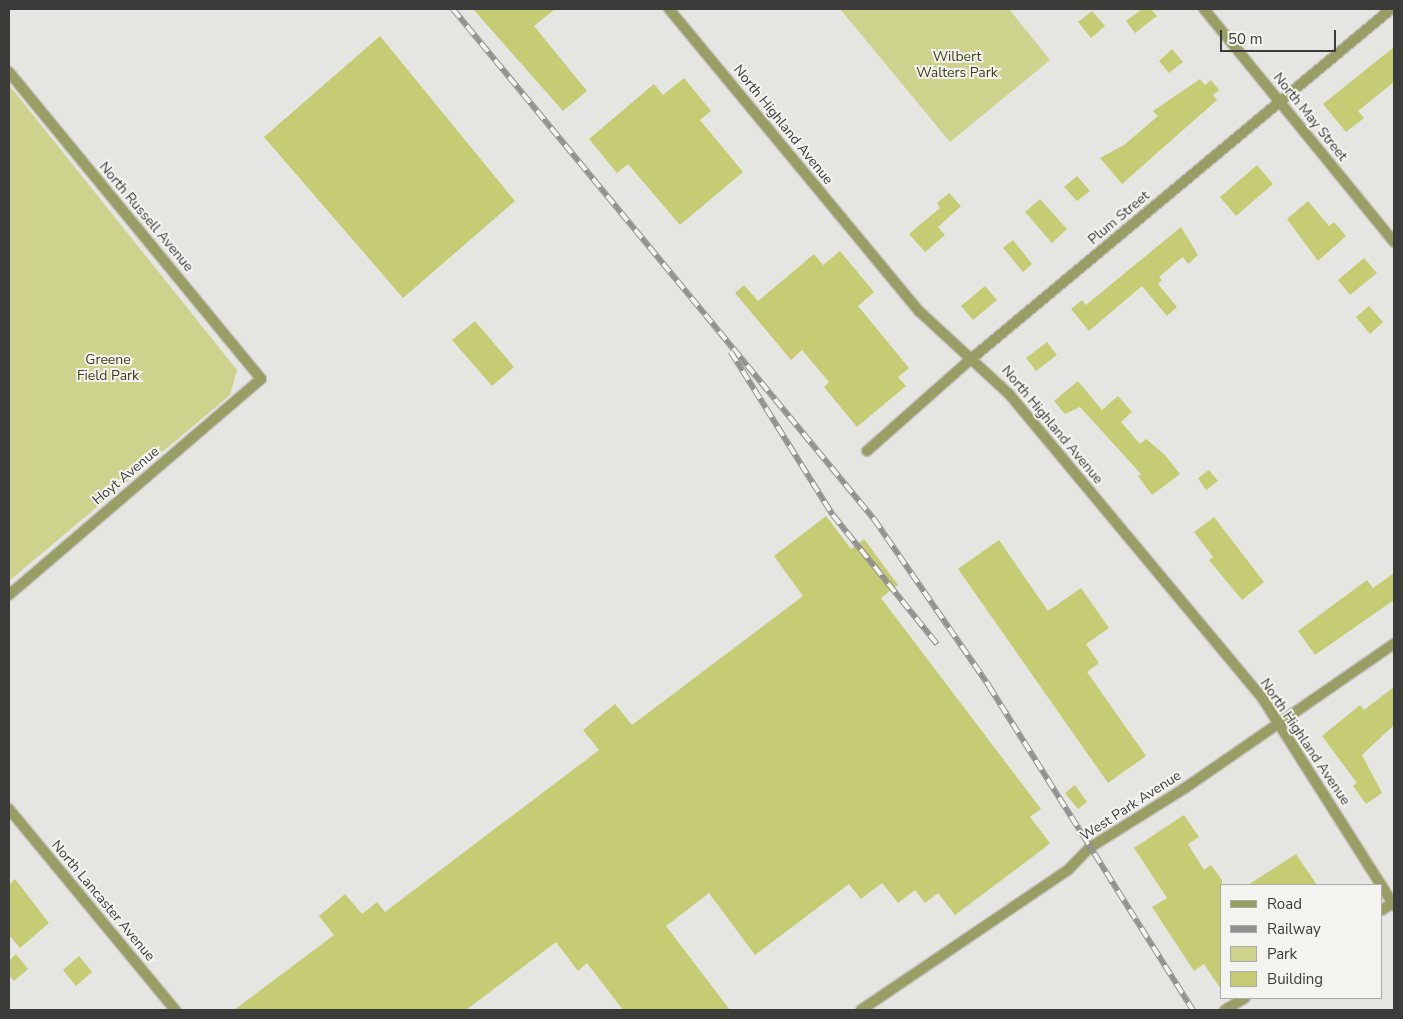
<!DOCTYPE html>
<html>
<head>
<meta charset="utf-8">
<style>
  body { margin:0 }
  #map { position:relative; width:1403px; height:1019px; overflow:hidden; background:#e5e6e2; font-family:"Nunito Sans",sans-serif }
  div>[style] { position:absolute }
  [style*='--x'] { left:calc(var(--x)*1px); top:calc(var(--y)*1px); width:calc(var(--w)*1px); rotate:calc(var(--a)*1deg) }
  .green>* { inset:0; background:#cdd38d }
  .building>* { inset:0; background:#c6cc74 }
  .roads { filter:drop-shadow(1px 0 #c3c4c0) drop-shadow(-1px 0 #c3c4c0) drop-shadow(0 1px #c3c4c0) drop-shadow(0 -1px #c3c4c0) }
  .minor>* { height:10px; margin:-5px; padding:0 5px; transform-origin:5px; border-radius:5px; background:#999e65 }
  .tertiary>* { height:10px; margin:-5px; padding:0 5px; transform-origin:5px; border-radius:5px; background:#999e65 }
  .rail>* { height:5.5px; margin-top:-2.75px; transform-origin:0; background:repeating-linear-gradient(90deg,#f3f3ef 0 11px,#91928f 0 22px); box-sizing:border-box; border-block:1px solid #91928f }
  span { translate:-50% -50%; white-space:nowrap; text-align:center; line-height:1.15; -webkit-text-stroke:4px #f3f3ef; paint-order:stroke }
  .park-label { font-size:14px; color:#3d401a }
  .street-label { font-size:14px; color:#3b3c3a }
  .frame { position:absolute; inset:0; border:10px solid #3b3c3a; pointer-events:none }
  .legend { position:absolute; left:1220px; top:884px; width:162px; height:115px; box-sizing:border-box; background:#f3f3ef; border:1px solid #a9aaa7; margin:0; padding:6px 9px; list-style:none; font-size:15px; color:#3b3c3a }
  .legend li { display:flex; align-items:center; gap:10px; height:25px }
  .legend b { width:25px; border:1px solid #a9aaa7 }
  .scale { position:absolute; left:1220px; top:30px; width:116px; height:22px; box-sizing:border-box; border:2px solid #3b3c3a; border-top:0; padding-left:6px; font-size:15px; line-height:18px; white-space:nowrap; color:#3b3c3a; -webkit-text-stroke:4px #f3f3ef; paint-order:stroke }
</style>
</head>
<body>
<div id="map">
  <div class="green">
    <div style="clip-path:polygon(840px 9px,1009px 9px,1050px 60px,950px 142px)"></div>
    <div style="clip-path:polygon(9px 85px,237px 370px,230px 395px,9px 581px)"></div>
  </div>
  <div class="building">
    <div style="clip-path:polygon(473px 9px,555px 9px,534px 26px,587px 91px,563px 111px)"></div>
    <div style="clip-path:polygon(1142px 9px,1151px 9px,1157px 16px,1135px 33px,1126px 21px)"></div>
    <div style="clip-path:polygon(1092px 11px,1105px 26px,1091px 38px,1078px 22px)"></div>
    <div style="clip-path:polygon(380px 36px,515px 201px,403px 298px,264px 137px)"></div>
    <div style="clip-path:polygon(1394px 47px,1394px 82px,1358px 111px,1364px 118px,1346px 132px,1323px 104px)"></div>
    <div style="clip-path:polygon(1172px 49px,1183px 62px,1169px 73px,1159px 61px)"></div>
    <div style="clip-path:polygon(684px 78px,711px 111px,700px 120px,743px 172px,680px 225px,628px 164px,617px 173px,589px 139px,654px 84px,663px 95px)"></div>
    <div style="clip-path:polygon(1200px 79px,1205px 85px,1211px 80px,1219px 90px,1213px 95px,1217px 100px,1122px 184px,1100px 158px,1124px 145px,1158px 116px,1153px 111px)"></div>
    <div style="clip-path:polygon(1257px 165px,1273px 184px,1236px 216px,1220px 197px)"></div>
    <div style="clip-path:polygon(1077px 176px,1090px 191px,1077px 201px,1064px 187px)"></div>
    <div style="clip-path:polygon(949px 193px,961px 206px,938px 227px,945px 235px,925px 252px,909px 234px,940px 208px,937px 203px)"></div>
    <div style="clip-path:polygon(1040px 199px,1067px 229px,1052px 243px,1025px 212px)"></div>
    <div style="clip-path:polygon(1308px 201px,1329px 226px,1334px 222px,1346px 236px,1318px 261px,1287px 219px)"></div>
    <div style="clip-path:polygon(1181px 227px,1198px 255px,1188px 264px,1183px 257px,1179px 260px,1159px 277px,1162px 280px,1158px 284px,1177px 307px,1167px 316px,1142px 286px,1089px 331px,1071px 309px,1082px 300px,1086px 305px)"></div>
    <div style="clip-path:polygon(1013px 240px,1032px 264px,1023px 272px,1003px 248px)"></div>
    <div style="clip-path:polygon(840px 251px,874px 292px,858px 306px,909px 368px,898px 377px,906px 386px,857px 427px,824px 387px,829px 382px,802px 350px,791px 360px,735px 293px,744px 285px,758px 301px,814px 254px,823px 265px)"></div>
    <div style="clip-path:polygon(1364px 258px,1377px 273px,1350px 295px,1338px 280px)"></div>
    <div style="clip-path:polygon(985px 286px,997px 300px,973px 320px,961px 306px)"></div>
    <div style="clip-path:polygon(1369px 306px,1383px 322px,1370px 334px,1356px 317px)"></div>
    <div style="clip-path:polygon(475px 321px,514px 367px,492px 386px,452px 340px)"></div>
    <div style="clip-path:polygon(1047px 342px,1057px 355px,1036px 371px,1026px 358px)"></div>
    <div style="clip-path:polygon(1078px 381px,1102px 410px,1118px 396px,1132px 412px,1121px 422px,1140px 444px,1146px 439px,1165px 455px,1180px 474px,1152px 495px,1138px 476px,1141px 474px,1080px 407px,1065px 414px,1054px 401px)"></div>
    <div style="clip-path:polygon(1209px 470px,1218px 481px,1206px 490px,1198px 478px)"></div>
    <div style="clip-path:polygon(826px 516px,851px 549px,864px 539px,898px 585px,881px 598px,1041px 809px,1030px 817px,1050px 843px,1043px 849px,955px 915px,938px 893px,925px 903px,915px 890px,898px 903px,882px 883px,861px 899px,849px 884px,755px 955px,709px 893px,666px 926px,730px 1010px,623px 1010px,587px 963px,578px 971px,556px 942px,466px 1010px,234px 1010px,334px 935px,319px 916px,345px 894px,362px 914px,377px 902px,385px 912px,599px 750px,583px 730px,615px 704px,632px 725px,803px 596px,774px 556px)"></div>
    <div style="clip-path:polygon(1214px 517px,1264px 582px,1242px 600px,1209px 560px,1213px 557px,1194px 532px)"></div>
    <div style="clip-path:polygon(999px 540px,1048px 611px,1081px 588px,1109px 628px,1086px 644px,1099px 663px,1087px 672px,1146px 756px,1108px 783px,958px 569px)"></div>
    <div style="clip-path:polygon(1394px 573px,1394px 600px,1315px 655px,1298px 631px,1367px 580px,1373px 588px)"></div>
    <div style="clip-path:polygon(1394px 687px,1394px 725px,1362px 755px,1382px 793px,1366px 804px,1353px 786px,1357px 783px,1322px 736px,1360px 705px,1364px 710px)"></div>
    <div style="clip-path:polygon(1075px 785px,1087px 802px,1078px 809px,1065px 793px)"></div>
    <div style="clip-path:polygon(1184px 815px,1199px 837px,1188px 844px,1204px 870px,1211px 865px,1222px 880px,1222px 991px,1204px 964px,1194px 971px,1152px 907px,1167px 898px,1134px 848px)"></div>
    <div style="clip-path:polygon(1296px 854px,1317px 885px,1248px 885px)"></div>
    <div style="clip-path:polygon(15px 879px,49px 923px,20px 948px,9px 935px,9px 885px)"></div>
    <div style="clip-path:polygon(16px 954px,28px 969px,14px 981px,9px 975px,9px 961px)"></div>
    <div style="clip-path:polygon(79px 956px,92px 972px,76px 986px,63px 970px)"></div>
  </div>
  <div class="roads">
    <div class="minor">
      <div style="--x:1204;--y:9;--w:301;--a:50.8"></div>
      <div style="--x:9;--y:72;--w:397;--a:50.6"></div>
      <div style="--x:261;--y:379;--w:332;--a:139.4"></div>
      <div style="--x:867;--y:451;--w:139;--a:-41.5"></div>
      <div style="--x:971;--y:359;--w:547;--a:-39.81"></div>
      <div style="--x:9;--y:809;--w:261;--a:50.4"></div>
      <div style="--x:1382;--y:910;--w:14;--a:-34"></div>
      <div style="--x:861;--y:1010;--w:251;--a:-34.1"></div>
      <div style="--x:1069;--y:869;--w:29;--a:-46"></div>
      <div style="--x:1089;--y:848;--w:113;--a:-32"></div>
      <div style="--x:1185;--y:788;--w:254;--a:-34.6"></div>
      <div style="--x:1225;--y:1010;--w:23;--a:-31"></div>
    </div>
    <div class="tertiary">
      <div style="--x:669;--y:9;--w:392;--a:50.4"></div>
      <div style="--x:919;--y:311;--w:122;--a:42.7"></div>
      <div style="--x:1009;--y:394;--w:397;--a:50.2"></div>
      <div style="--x:1263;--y:699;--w:220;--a:57.6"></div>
      <div style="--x:1382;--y:886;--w:23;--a:59"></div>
    </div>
  </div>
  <div class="rail">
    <div style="--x:453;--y:9;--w:661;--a:50.46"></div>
    <div style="--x:874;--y:519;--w:203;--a:55.4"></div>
    <div style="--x:989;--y:686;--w:383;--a:57.8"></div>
    <div style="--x:731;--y:352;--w:192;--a:58"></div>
    <div style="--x:833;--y:515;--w:166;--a:51.1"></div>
  </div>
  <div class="park-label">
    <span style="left:957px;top:65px">Wilbert<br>Walters Park</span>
    <span style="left:108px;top:368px">Greene<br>Field Park</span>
  </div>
  <div class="street-label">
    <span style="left:1310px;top:117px;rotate:51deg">North May Street</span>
    <span style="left:783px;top:125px;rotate:51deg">North Highland Avenue</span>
    <span style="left:146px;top:217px;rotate:50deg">North Russell Avenue</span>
    <span style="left:1119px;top:218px;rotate:-40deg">Plum Street</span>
    <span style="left:1052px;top:425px;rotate:50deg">North Highland Avenue</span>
    <span style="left:126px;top:476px;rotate:-40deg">Hoyt Avenue</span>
    <span style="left:1305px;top:742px;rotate:56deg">North Highland Avenue</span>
    <span style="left:1131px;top:806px;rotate:-33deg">West Park Avenue</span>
    <span style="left:103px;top:901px;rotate:50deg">North Lancaster Avenue</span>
  </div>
  <div class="frame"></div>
  <ul class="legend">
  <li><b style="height:6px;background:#999e65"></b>Road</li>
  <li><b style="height:6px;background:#91928f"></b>Railway</li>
  <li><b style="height:14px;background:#cdd38d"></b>Park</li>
  <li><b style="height:14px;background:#c6cc74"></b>Building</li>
  </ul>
  <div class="scale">50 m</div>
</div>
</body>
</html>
